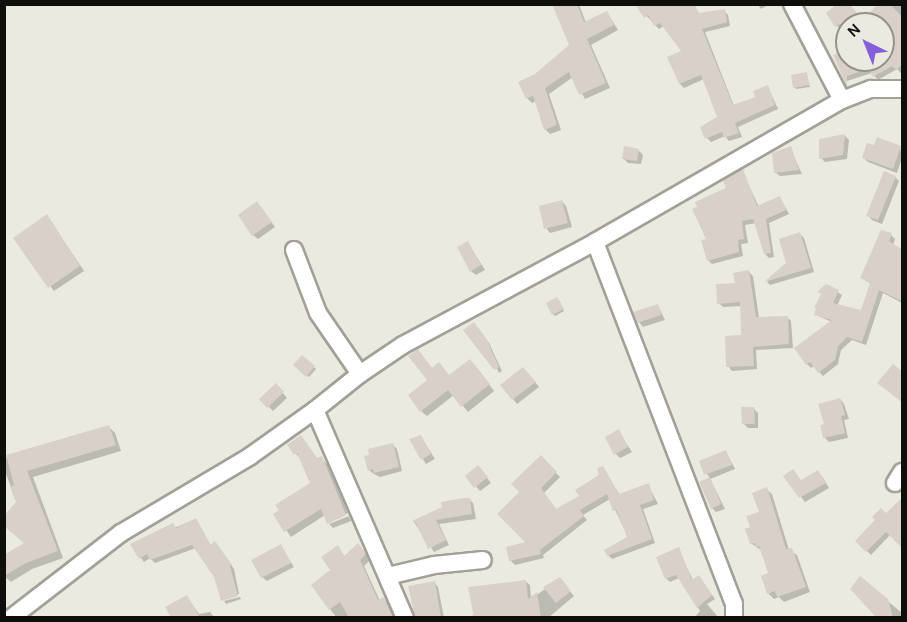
<!DOCTYPE html>
<html>
<head>
<meta charset="utf-8">
<style>
  body { margin:0 }
  #map { position:relative; width:907px; height:622px; overflow:hidden; background:#ebeae0; font-family:Karla,sans-serif }
  div>[style] { position:absolute }
  [style*='--x'] { left:calc(var(--x)*1px); top:calc(var(--y)*1px); width:calc(var(--w)*1px); rotate:calc(var(--a)*1deg) }
  .shadow>* { inset:0; background:#0003 }
  .building>* { inset:0; background:#d8d0c9 }
  .roads { filter:drop-shadow(2px 0 #a2a097) drop-shadow(-2px 0 #a2a097) drop-shadow(0 2px #a2a097) drop-shadow(0 -2px #a2a097) }
  .minor>* { height:16px; margin:-8px; padding:0 8px; transform-origin:8px; border-radius:8px; background:#fff }
  span { translate:-50% -50%; white-space:nowrap; text-align:center; line-height:1.15; -webkit-text-stroke:4.5px #ebeae0; paint-order:stroke }
  .frame { position:absolute; inset:0; border:6px solid #0e0e0b; pointer-events:none }
  .north { position:absolute; left:835px; top:12px; width:60px; height:60px; box-sizing:border-box; background:#ebeae0; border:2px solid #93928b; border-radius:50%; rotate:317deg; font-size:16px; font-weight:700; line-height:24px; text-align:center; color:#0e0e0b }
  .north::after { content:''; display:block; margin:auto; width:21px; height:27px; background:#855fd9; clip-path:polygon(50% 0,100% 100%,50% 72%,0 100%) }
</style>
</head>
<body>
<div id="map">
  <div class="shadow">
    <div style="clip-path:polygon(553px 4px,579px 4px,586px 23px,607px 12px,618px 30px,591px 45px,610px 88px,585px 99px,573px 77px,549px 94px,561px 130px,550px 134px,545px 129px,536px 101px,532px 103px,527px 98px,535px 75px,570px 45px)"></div>
    <div style="clip-path:polygon(757px 4px,770px 4px,761px 9px)"></div>
    <div style="clip-path:polygon(880px 4px,902px 4px,902px 72px,901px 73px,897px 69px,878px 80px,872px 73px,847px 81px,844px 77px,847px 52px,847px 60px,883px 60px,883px 24px,847px 24px,847px 28px,840px 30px,828px 13px,863px 21px)"></div>
    <div style="clip-path:polygon(638px 7px,695px 7px,700px 15px,724px 11px,728px 15px,730px 26px,705px 32px,734px 106px,757px 98px,768px 87px,778px 109px,738px 127px,742px 137px,729px 141px,725px 136px,711px 142px,707px 138px,719px 117px,704px 79px,684px 88px,680px 84px,669px 58px,684px 52px,664px 26px,659px 29px)"></div>
    <div style="clip-path:polygon(806px 74px,810px 87px,796px 89px,794px 87px)"></div>
    <div style="clip-path:polygon(845px 136px,849px 140px,847px 159px,825px 162px,821px 158px)"></div>
    <div style="clip-path:polygon(900px 147px,902px 158px,897px 173px,868px 162px,864px 158px)"></div>
    <div style="clip-path:polygon(790px 148px,802px 174px,780px 176px,775px 172px)"></div>
    <div style="clip-path:polygon(639px 151px,643px 155px,641px 164px,628px 163px,623px 158px)"></div>
    <div style="clip-path:polygon(742px 171px,759px 207px,780px 198px,789px 214px,769px 223px,774px 257px,769px 258px,765px 254px,756px 223px,745px 225px,748px 243px,741px 244px,743px 256px,712px 264px,708px 260px,708px 240px,728px 189px)"></div>
    <div style="clip-path:polygon(895px 177px,899px 181px,882px 224px,872px 220px,868px 215px)"></div>
    <div style="clip-path:polygon(562px 201px,566px 206px,572px 227px,550px 233px,546px 228px)"></div>
    <div style="clip-path:polygon(261px 208px,275px 227px,258px 239px,253px 235px)"></div>
    <div style="clip-path:polygon(47px 216px,84px 271px,54px 291px,15px 238px)"></div>
    <div style="clip-path:polygon(800px 234px,804px 238px,814px 272px,770px 285px,767px 282px,788px 263px)"></div>
    <div style="clip-path:polygon(891px 235px,895px 239px,893px 245px,902px 253px,902px 303px,883px 293px,866px 345px,852px 340px,841px 350px,838px 364px,823px 376px,814px 366px,811px 368px,807px 364px,796px 349px,832px 322px,816px 315px,826px 285px,842px 295px,837px 306px,862px 312px,871px 284px,862px 278px)"></div>
    <div style="clip-path:polygon(468px 243px,485px 270px,476px 275px,471px 271px)"></div>
    <div style="clip-path:polygon(749px 272px,753px 276px,759px 318px,787px 317px,791px 321px,793px 348px,756px 350px,757px 369px,732px 371px,728px 366px,743px 336px,742px 306px,723px 307px,719px 303px)"></div>
    <div style="clip-path:polygon(559px 300px,564px 311px,555px 316px,553px 314px)"></div>
    <div style="clip-path:polygon(658px 306px,665px 320px,643px 327px,639px 322px)"></div>
    <div style="clip-path:polygon(477px 328px,489px 343px,502px 371px,499px 373px)"></div>
    <div style="clip-path:polygon(302px 357px,316px 369px,309px 377px,295px 365px)"></div>
    <div style="clip-path:polygon(475px 366px,494px 391px,468px 412px,454px 395px,427px 416px,421px 411px,433px 369px,450px 376px)"></div>
    <div style="clip-path:polygon(528px 373px,539px 387px,517px 404px,502px 385px)"></div>
    <div style="clip-path:polygon(276px 385px,287px 398px,273px 411px,261px 399px)"></div>
    <div style="clip-path:polygon(840px 399px,844px 404px,849px 419px,844px 420px,848px 438px,829px 442px,825px 438px,826px 425px)"></div>
    <div style="clip-path:polygon(753px 408px,758px 413px,758px 428px,748px 428px,743px 423px)"></div>
    <div style="clip-path:polygon(109px 427px,115px 433px,121px 451px,33px 477px,63px 558px,32px 569px,11px 582px,4px 576px,26px 544px,17px 503px,4px 469px,4px 460px,9px 456px)"></div>
    <div style="clip-path:polygon(618px 431px,632px 452px,620px 458px,616px 454px)"></div>
    <div style="clip-path:polygon(421px 437px,435px 459px,426px 464px,411px 440px)"></div>
    <div style="clip-path:polygon(306px 443px,318px 460px,321px 458px,327px 464px,348px 513px,328px 521px,325px 515px,291px 537px,275px 514px,312px 483px,301px 459px,296px 454px)"></div>
    <div style="clip-path:polygon(392px 444px,397px 449px,402px 471px,380px 477px,374px 474px,369px 470px)"></div>
    <div style="clip-path:polygon(726px 452px,735px 469px,710px 479px,725px 509px,716px 512px,712px 508px,710px 479px,701px 462px)"></div>
    <div style="clip-path:polygon(541px 458px,560px 477px,544px 493px,557px 510px,581px 497px,601px 476px,602px 468px,620px 495px,648px 485px,658px 504px,643px 509px,655px 543px,612px 559px,608px 555px,628px 537px,610px 499px,583px 515px,587px 520px,543px 555px,544px 558px,515px 565px,511px 561px,508px 548px,528px 543px,521px 492px)"></div>
    <div style="clip-path:polygon(482px 471px,491px 483px,480px 491px,467px 476px)"></div>
    <div style="clip-path:polygon(785px 476px,802px 482px,822px 476px,829px 488px,805px 502px)"></div>
    <div style="clip-path:polygon(766px 489px,772px 494px,789px 550px,797px 555px,810px 592px,784px 602px,779px 597px,774px 599px,768px 593px,770px 574px,762px 551px,751px 543px,752px 528px,761px 513px)"></div>
    <div style="clip-path:polygon(469px 499px,473px 503px,476px 519px,439px 524px,449px 545px,434px 552px,414px 522px)"></div>
    <div style="clip-path:polygon(886px 515px,891px 534px,871px 555px,857px 541px)"></div>
    <div style="clip-path:polygon(349px 516px,351px 521px,333px 528px,329px 524px)"></div>
    <div style="clip-path:polygon(196px 519px,211px 546px,219px 547px,234px 569px,239px 594px,222px 599px,215px 576px,196px 548px,155px 563px,150px 558px,144px 562px,132px 545px)"></div>
    <div style="clip-path:polygon(280px 546px,294px 567px,267px 581px,262px 577px)"></div>
    <div style="clip-path:polygon(338px 547px,345px 557px,363px 550px,370px 560px,364px 566px,380px 601px,384px 599px,389px 604px,395px 618px,337px 618px,330px 609px,332px 570px)"></div>
    <div style="clip-path:polygon(678px 549px,693px 580px,699px 577px,715px 599px,707px 604px,719px 618px,694px 618px,700px 611px,679px 578px,670px 582px,666px 578px)"></div>
    <div style="clip-path:polygon(559px 579px,574px 596px,548px 618px,463px 618px,475px 615px,525px 581px,530px 585px,531px 599px)"></div>
    <div style="clip-path:polygon(861px 579px,902px 613px,902px 618px,879px 618px)"></div>
    <div style="clip-path:polygon(434px 582px,438px 587px,444px 618px,418px 618px)"></div>
    <div style="clip-path:polygon(187px 597px,199px 614px,210px 612px,215px 618px,172px 618px)"></div>
    <div style="clip-path:polygon(240px 597px,241px 599px,226px 604px,224px 601px)"></div>
  </div>
  <div class="building">
    <div style="clip-path:polygon(552px 4px,577px 4px,584px 22px,607px 11px,614px 25px,587px 39px,606px 83px,579px 95px,569px 72px,545px 88px,557px 125px,544px 130px,533px 96px,526px 99px,518px 82px,535px 74px,569px 45px)"></div>
    <div style="clip-path:polygon(635px 4px,695px 4px,698px 13px,725px 9px,727px 22px,702px 29px,733px 105px,755px 97px,753px 91px,768px 85px,775px 105px,735px 123px,739px 133px,724px 138px,722px 132px,705px 139px,700px 127px,717px 117px,701px 75px,679px 84px,667px 57px,681px 51px,660px 23px,654px 26px,648px 15px,644px 18px)"></div>
    <div style="clip-path:polygon(837px 4px,849px 4px,863px 19px,878px 4px,890px 4px,903px 18px,903px 64px,896px 70px,892px 66px,873px 77px,863px 60px,883px 60px,883px 24px,840px 24px,835px 27px,826px 13px)"></div>
    <div style="clip-path:polygon(847px 50px,847px 60px,855px 60px,859px 72px,847px 76px,847px 87px,833px 55px)"></div>
    <div style="clip-path:polygon(807px 72px,809px 85px,793px 88px,791px 75px)"></div>
    <div style="clip-path:polygon(845px 134px,843px 155px,819px 159px,819px 139px)"></div>
    <div style="clip-path:polygon(877px 137px,901px 146px,893px 169px,862px 158px,867px 143px,874px 145px)"></div>
    <div style="clip-path:polygon(624px 146px,639px 149px,637px 161px,622px 159px)"></div>
    <div style="clip-path:polygon(791px 146px,799px 170px,774px 173px,772px 153px)"></div>
    <div style="clip-path:polygon(743px 169px,757px 206px,780px 196px,786px 210px,766px 219px,771px 253px,764px 254px,753px 219px,742px 221px,744px 239px,738px 240px,739px 252px,707px 261px,701px 240px,706px 239px,692px 209px,697px 207px,695px 202px,726px 188px,723px 180px)"></div>
    <div style="clip-path:polygon(884px 171px,896px 176px,878px 220px,866px 216px)"></div>
    <div style="clip-path:polygon(562px 200px,568px 223px,544px 229px,539px 206px)"></div>
    <div style="clip-path:polygon(257px 201px,272px 222px,252px 236px,238px 215px)"></div>
    <div style="clip-path:polygon(47px 214px,80px 266px,48px 288px,13px 238px)"></div>
    <div style="clip-path:polygon(881px 230px,892px 233px,889px 241px,903px 250px,903px 302px,879px 290px,862px 342px,847px 337px,838px 346px,835px 360px,818px 373px,810px 362px,806px 365px,794px 348px,832px 320px,814px 315px,816px 307px,814px 308px,821px 294px,817px 292px,826px 284px,839px 290px,833px 303px,861px 310px,870px 283px,860px 278px)"></div>
    <div style="clip-path:polygon(800px 232px,811px 268px,764px 282px,786px 263px,779px 239px)"></div>
    <div style="clip-path:polygon(468px 241px,481px 265px,470px 272px,457px 247px)"></div>
    <div style="clip-path:polygon(749px 270px,756px 317px,788px 316px,789px 344px,753px 347px,754px 366px,726px 367px,725px 336px,741px 335px,740px 302px,717px 304px,716px 284px,735px 283px,733px 273px)"></div>
    <div style="clip-path:polygon(557px 297px,564px 309px,552px 315px,546px 303px)"></div>
    <div style="clip-path:polygon(658px 304px,661px 315px,637px 323px,633px 312px)"></div>
    <div style="clip-path:polygon(474px 322px,486px 338px,499px 367px,494px 370px,463px 330px)"></div>
    <div style="clip-path:polygon(418px 349px,432px 368px,439px 362px,449px 375px,470px 359px,490px 384px,461px 407px,448px 390px,420px 412px,408px 395px,427px 380px,408px 356px)"></div>
    <div style="clip-path:polygon(302px 355px,315px 366px,306px 377px,293px 365px)"></div>
    <div style="clip-path:polygon(893px 364px,903px 372px,903px 403px,877px 383px)"></div>
    <div style="clip-path:polygon(523px 367px,536px 382px,512px 400px,500px 385px)"></div>
    <div style="clip-path:polygon(276px 383px,284px 392px,267px 408px,259px 399px)"></div>
    <div style="clip-path:polygon(840px 398px,845px 415px,841px 416px,845px 433px,823px 438px,820px 425px,824px 424px,818px 404px)"></div>
    <div style="clip-path:polygon(741px 407px,754px 407px,755px 424px,742px 424px)"></div>
    <div style="clip-path:polygon(109px 425px,116px 445px,27px 471px,58px 551px,26px 563px,4px 576px,4px 555px,24px 543px,4px 526px,4px 516px,16px 502px,10px 487px,14px 485px,6px 455px)"></div>
    <div style="clip-path:polygon(619px 429px,628px 447px,614px 455px,605px 437px)"></div>
    <div style="clip-path:polygon(301px 435px,317px 458px,322px 456px,346px 515px,327px 524px,321px 509px,284px 532px,273px 514px,279px 510px,275px 505px,310px 483px,297px 453px,294px 455px,287px 445px)"></div>
    <div style="clip-path:polygon(421px 435px,431px 454px,421px 460px,409px 439px)"></div>
    <div style="clip-path:polygon(393px 443px,399px 467px,374px 473px,373px 469px,368px 471px,364px 456px,369px 455px,368px 449px)"></div>
    <div style="clip-path:polygon(726px 450px,732px 465px,704px 475px,699px 461px)"></div>
    <div style="clip-path:polygon(541px 455px,557px 472px,541px 488px,556px 509px,579px 496px,575px 490px,599px 475px,597px 468px,603px 466px,619px 494px,649px 483px,654px 500px,640px 505px,652px 539px,607px 556px,604px 550px,627px 537px,616px 509px,613px 511px,607px 494px,580px 510px,584px 516px,540px 550px,541px 554px,509px 561px,506px 547px,525px 542px,497px 514px,519px 492px,511px 484px)"></div>
    <div style="clip-path:polygon(478px 465px,488px 477px,474px 488px,465px 476px)"></div>
    <div style="clip-path:polygon(793px 469px,801px 480px,818px 470px,826px 483px,799px 498px,783px 476px)"></div>
    <div style="clip-path:polygon(710px 477px,721px 504px,711px 509px,699px 482px)"></div>
    <div style="clip-path:polygon(767px 487px,786px 549px,792px 548px,806px 587px,777px 597px,775px 591px,767px 594px,761px 576px,768px 573px,759px 546px,756px 547px,755px 543px,750px 544px,745px 529px,750px 527px,746px 516px,759px 512px,752px 493px)"></div>
    <div style="clip-path:polygon(903px 497px,903px 549px,886px 532px,866px 552px,855px 541px,875px 520px,872px 517px,881px 508px,886px 513px)"></div>
    <div style="clip-path:polygon(464px 498px,470px 498px,472px 514px,436px 520px,446px 540px,428px 549px,416px 523px,412px 521px,442px 507px,441px 502px)"></div>
    <div style="clip-path:polygon(196px 518px,210px 545px,215px 541px,232px 565px,230px 566px,238px 596px,221px 601px,214px 577px,192px 545px,150px 560px,147px 554px,139px 559px,130px 544px,173px 523px,176px 528px)"></div>
    <div style="clip-path:polygon(358px 543px,366px 554px,360px 560px,378px 600px,384px 597px,393px 618px,349px 618px,340px 602px,329px 610px,311px 585px,330px 570px,321px 557px,338px 545px,344px 556px)"></div>
    <div style="clip-path:polygon(281px 544px,291px 563px,261px 578px,251px 560px)"></div>
    <div style="clip-path:polygon(679px 547px,692px 580px,699px 575px,712px 595px,697px 608px,676px 575px,665px 579px,656px 557px)"></div>
    <div style="clip-path:polygon(860px 576px,888px 599px,893px 618px,877px 618px,850px 589px)"></div>
    <div style="clip-path:polygon(560px 577px,571px 591px,556px 603px,543px 587px)"></div>
    <div style="clip-path:polygon(526px 580px,528px 599px,537px 592px,541px 618px,474px 618px,468px 587px)"></div>
    <div style="clip-path:polygon(435px 581px,441px 618px,415px 618px,408px 586px)"></div>
    <div style="clip-path:polygon(187px 595px,200px 618px,171px 618px,165px 607px)"></div>
  </div>
  <div class="roads">
    <div class="minor">
      <div style="--x:792;--y:4;--w:108;--a:62.5"></div>
      <div style="--x:595;--y:242;--w:388;--a:69"></div>
      <div style="--x:734;--y:604;--w:14;--a:90"></div>
      <div style="--x:294;--y:250;--w:67;--a:69.1"></div>
      <div style="--x:318;--y:313;--w:74;--a:55.5"></div>
      <div style="--x:315;--y:410;--w:227;--a:66.6"></div>
      <div style="--x:895;--y:483;--w:13;--a:-58"></div>
      <div style="--x:388;--y:576;--w:47;--a:-13.4"></div>
      <div style="--x:434;--y:565;--w:49;--a:-5.8"></div>
      <div style="--x:11;--y:618;--w:139;--a:-37.7"></div>
      <div style="--x:121;--y:533;--w:149;--a:-30.7"></div>
      <div style="--x:249;--y:457;--w:81;--a:-35.5"></div>
      <div style="--x:315;--y:410;--w:58;--a:-38.7"></div>
      <div style="--x:360;--y:374;--w:52;--a:-34"></div>
      <div style="--x:403;--y:345;--w:218;--a:-28.2"></div>
      <div style="--x:595;--y:242;--w:285;--a:-29.9"></div>
      <div style="--x:842;--y:100;--w:31;--a:-21"></div>
      <div style="--x:871;--y:89;--w:31;--a:0"></div>
    </div>
  </div>
  <div class="frame"></div>
  <div class="north">N</div>
</div>
</body>
</html>
